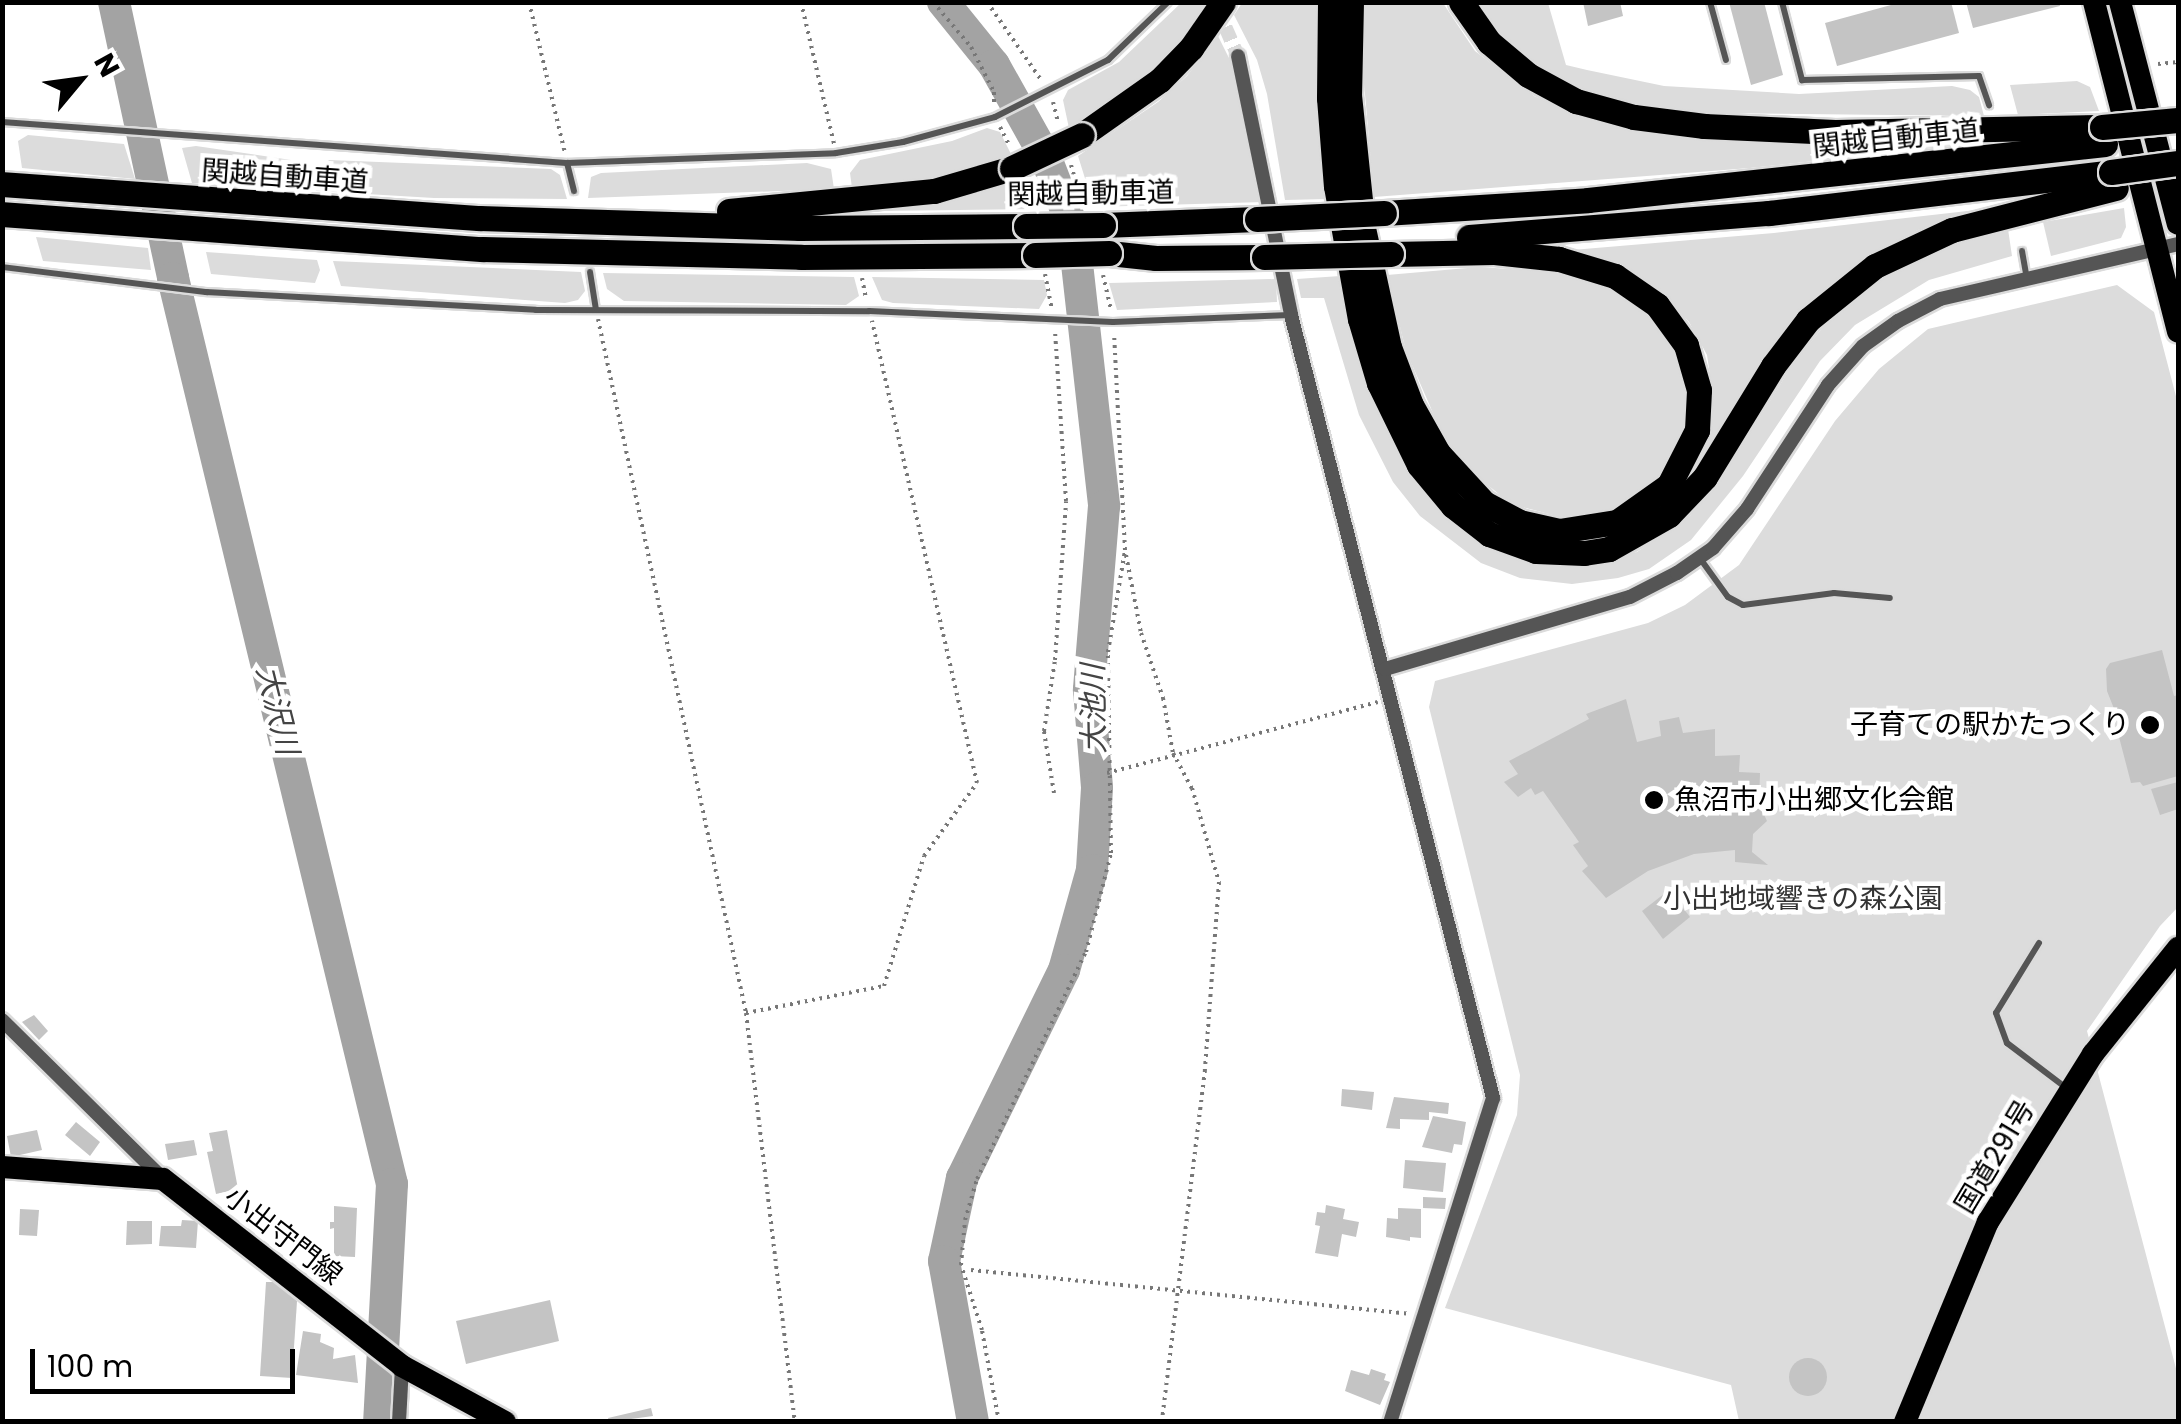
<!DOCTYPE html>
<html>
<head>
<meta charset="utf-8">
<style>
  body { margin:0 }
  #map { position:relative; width:2181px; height:1424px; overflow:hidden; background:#fff; font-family:Poppins,"Noto Sans JP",sans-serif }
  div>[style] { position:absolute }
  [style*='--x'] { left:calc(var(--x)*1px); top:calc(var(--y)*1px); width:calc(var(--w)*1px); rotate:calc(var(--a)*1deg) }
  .green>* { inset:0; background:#dcdcdc }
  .river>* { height:32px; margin:-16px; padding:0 16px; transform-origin:16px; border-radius:16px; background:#a3a3a3 }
  .building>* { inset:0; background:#c4c4c4 }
  .round { border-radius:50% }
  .minor-tunnel>* { height:14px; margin-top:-7px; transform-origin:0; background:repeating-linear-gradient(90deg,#d9d9d9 0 14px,transparent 0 21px) }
  .path>* { height:4px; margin-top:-2px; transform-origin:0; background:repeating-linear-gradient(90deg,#777 0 2.5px,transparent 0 7.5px) }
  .roads { filter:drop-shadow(2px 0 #dbdbdb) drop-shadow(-2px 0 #dbdbdb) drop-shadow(0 2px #dbdbdb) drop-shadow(0 -2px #dbdbdb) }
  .service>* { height:6px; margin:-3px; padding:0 3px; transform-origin:3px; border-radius:3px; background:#555 }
  .minor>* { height:14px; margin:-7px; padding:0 7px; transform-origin:7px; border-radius:7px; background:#555 }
  .primary>* { height:22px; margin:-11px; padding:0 11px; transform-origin:11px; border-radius:11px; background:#000 }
  .trunk>* { height:22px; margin:-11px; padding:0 11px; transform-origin:11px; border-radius:11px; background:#000 }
  .motorway>* { height:25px; margin:-12.5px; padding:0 12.5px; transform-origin:12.5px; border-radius:12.5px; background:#000 }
  .bridges { filter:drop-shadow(2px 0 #dbdbdb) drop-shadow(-2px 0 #dbdbdb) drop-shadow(0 2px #dbdbdb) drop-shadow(0 -2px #dbdbdb) }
  .motorway-bridge>* { height:25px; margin:-12.5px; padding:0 12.5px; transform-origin:12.5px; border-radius:12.5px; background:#000 }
  .dots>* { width:28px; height:28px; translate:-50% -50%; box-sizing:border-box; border:5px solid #fff; border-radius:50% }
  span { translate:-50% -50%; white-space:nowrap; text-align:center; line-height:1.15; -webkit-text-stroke:9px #fff; paint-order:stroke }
  .street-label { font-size:28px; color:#000 }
  .poi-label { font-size:28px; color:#000 }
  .right { translate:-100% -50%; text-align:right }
  .left { translate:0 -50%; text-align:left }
  .park-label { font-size:28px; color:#333 }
  .water-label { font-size:30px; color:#444; font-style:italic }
  .frame { position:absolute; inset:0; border:5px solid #000; pointer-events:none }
  .north { position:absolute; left:30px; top:30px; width:100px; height:100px; -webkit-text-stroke:8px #fff; paint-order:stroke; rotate:61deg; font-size:28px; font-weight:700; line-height:40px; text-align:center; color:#000 }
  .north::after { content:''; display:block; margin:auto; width:35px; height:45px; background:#000; clip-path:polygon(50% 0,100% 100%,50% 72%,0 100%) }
  .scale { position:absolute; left:30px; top:1349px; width:265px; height:45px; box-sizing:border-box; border:5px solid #000; border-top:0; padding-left:12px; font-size:30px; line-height:35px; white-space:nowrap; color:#000; -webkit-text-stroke:8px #fff; paint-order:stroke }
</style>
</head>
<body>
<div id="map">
  <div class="green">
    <div style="clip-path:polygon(1181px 3px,1201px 3px,1207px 9px,1158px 69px,1070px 133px,1063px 100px,1068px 90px,1119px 62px)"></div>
    <div style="clip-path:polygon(1242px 3px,1319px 3px,1316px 95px,1328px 199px,1285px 200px,1267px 94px,1257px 60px,1234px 15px)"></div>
    <div style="clip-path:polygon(1365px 3px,1443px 3px,1475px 51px,1534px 96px,1581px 117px,1642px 132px,1733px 141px,1981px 143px,1750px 168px,1374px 197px,1362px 60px)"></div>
    <div style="clip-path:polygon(1471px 3px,1548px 3px,1566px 65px,1587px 70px,1664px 86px,1799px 94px,1952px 86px,1970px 90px,1979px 97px,1984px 116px,1706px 113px,1629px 103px,1565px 83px,1511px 51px)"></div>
    <div style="clip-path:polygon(1218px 36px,1234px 68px,1263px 202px,1094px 207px,1078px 156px,1158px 102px,1187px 76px)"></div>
    <div style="clip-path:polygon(2077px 81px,2090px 87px,2099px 111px,2018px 115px,2010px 85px)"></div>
    <div style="clip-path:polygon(987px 128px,1000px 132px,1013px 158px,961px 174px,852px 188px,850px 173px,860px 160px,952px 141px)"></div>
    <div style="clip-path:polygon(28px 135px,124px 144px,135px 179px,22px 168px,18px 141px)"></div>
    <div style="clip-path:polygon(196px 146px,291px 160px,301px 190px,192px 183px,182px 148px)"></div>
    <div style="clip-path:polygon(329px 160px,551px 169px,560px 175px,567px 199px,434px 198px,316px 191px,312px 179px)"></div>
    <div style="clip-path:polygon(807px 163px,831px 169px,834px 189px,588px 198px,591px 177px,601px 173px)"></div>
    <div style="clip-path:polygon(1022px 181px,1031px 209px,879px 211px,940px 204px)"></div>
    <div style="clip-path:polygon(2124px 208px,2126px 227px,2121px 238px,2051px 256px,2043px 222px)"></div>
    <div style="clip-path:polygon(1985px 209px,1918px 230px,1882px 249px,1821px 293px,1793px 322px,1691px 476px,1710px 426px,1713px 395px,1707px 355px,1689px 322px,1655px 286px,1572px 250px,1774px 233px)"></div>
    <div style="clip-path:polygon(2008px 229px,2012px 256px,1929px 280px,1855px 325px,1820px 361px,1743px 476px,1691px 540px,1649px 569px,1618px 578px,1572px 584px,1520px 578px,1481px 563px,1420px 516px,1393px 482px,1359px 415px,1324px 298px,1301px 298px,1297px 279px,1340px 276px,1367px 381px,1385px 426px,1425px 493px,1457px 523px,1522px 558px,1587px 564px,1637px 552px,1690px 516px,1745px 441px,1793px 364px,1833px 315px,1855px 296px,1885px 275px,1935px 250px)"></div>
    <div style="clip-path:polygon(36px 237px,148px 248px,151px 270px,43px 261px)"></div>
    <div style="clip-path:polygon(206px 252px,317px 260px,320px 270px,315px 283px,211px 274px)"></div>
    <div style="clip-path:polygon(333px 261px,581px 272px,585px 291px,578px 300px,565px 303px,341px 286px)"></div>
    <div style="clip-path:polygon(1479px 267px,1557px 272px,1602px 285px,1641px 307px,1672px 340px,1688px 394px,1685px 423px,1661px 477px,1623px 507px,1568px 519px,1511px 504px,1462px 464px,1440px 429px,1406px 351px,1387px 275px)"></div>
    <div style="clip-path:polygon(603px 273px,854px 277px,859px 296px,846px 305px,624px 301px,607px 289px)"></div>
    <div style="clip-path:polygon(872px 277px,1044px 280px,1047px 295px,1039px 309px,893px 303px,882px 300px)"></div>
    <div style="clip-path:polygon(1276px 279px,1277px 302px,1117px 310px,1109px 283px)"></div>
    <div style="clip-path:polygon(2117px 285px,2154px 312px,2178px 404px,2178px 907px,2160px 926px,2087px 1031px,2178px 1376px,2178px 1421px,1739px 1421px,1731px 1385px,1445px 1308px,1517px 1115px,1520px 1075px,1429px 707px,1435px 681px,1648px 623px,1685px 605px,1739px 565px,1835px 421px,1879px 369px,1928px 329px)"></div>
  </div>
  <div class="river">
    <div style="--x:114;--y:2;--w:282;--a:77.9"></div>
    <div style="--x:173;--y:278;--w:932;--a:76.41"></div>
    <div style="--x:392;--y:1184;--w:238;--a:93.1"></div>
    <div style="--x:943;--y:2;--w:81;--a:51"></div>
    <div style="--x:994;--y:65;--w:107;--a:60.8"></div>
    <div style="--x:1046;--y:158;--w:75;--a:68.9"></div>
    <div style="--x:1073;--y:228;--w:280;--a:83.6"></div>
    <div style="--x:1104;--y:506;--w:185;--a:94.7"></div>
    <div style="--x:1089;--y:690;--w:98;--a:85.3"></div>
    <div style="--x:1097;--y:788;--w:82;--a:93.5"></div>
    <div style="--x:1092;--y:870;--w:104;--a:105.6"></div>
    <div style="--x:1064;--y:970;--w:232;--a:116.1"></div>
    <div style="--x:962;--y:1178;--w:85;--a:102.2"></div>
    <div style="--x:944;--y:1261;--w:164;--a:79.8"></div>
  </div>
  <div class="building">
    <div style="clip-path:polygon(1583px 2px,1620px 2px,1623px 16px,1588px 26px)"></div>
    <div style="clip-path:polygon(1729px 2px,1764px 2px,1783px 75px,1751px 85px)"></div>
    <div style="clip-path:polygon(1902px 2px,1951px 2px,1959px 33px,1837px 66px,1825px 23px)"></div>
    <div style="clip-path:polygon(1966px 2px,2059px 2px,2060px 6px,1973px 28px)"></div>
    <div style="clip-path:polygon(2162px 650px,2174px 696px,2178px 695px,2178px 776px,2143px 786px,2140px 782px,2131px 783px,2119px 737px,2124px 734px,2107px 691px,2106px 669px,2110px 663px)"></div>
    <div style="clip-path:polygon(1626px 699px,1637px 742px,1661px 736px,1659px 721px,1679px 717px,1683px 733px,1715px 729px,1715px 756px,1740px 755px,1739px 772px,1760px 773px,1759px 804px,1767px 821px,1753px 834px,1752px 852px,1768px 865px,1735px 862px,1735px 850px,1694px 854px,1648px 871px,1606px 898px,1582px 871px,1588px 866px,1573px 845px,1579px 842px,1543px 791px,1535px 795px,1531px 788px,1518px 797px,1504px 782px,1518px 774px,1509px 761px,1589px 719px,1586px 714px)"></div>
    <div style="clip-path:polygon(2178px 782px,2178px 809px,2160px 815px,2151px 789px)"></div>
    <div style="clip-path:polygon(1669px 890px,1690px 917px,1663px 939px,1642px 911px)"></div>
    <div style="clip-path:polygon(34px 1015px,48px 1031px,39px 1040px,22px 1022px)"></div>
    <div style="clip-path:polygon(1342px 1089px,1374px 1092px,1372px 1110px,1341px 1106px)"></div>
    <div style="clip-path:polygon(1394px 1097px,1449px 1103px,1448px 1114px,1429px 1112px,1429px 1120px,1400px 1119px,1400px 1129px,1386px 1128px)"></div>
    <div style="clip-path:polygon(1433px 1116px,1466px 1122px,1462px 1145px,1454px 1144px,1452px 1153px,1422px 1147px)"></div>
    <div style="clip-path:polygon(76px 1122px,100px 1142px,90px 1156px,65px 1135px)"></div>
    <div style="clip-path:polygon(37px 1130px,42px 1150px,11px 1157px,7px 1136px)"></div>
    <div style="clip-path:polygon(227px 1130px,238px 1189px,216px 1194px,207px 1152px,213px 1151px,209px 1133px)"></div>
    <div style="clip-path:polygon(194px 1140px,197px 1155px,168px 1160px,165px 1144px)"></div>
    <div style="clip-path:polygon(1405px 1160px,1446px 1163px,1443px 1192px,1403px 1188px)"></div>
    <div style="clip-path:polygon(1423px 1197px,1446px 1198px,1445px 1209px,1423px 1208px)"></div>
    <div style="clip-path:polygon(1326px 1205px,1345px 1209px,1343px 1219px,1359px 1222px,1356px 1237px,1342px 1234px,1338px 1257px,1315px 1253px,1320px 1226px,1315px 1225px,1317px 1212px,1325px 1213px)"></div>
    <div style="clip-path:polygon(334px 1206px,357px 1208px,355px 1257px,334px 1256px,334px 1228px,330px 1229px,330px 1222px,334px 1222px)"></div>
    <div style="clip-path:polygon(1398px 1208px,1421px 1209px,1421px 1238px,1410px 1237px,1410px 1241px,1386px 1237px,1387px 1218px,1398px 1219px)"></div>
    <div style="clip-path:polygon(20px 1209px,39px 1210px,37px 1236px,19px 1235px)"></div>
    <div style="clip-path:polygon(182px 1220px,198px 1221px,196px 1248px,159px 1246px,161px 1226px,181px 1226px)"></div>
    <div style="clip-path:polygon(127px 1221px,152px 1221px,152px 1244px,126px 1245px)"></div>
    <div style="clip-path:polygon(266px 1282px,274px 1282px,297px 1301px,292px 1378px,260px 1376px)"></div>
    <div style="clip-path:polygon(550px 1300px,559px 1341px,466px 1364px,456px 1321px)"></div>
    <div style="clip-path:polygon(303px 1331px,321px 1334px,320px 1342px,334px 1348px,333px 1359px,355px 1355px,358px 1383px,296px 1375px)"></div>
    <div class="round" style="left:1789px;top:1358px;width:38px;height:38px"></div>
    <div style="clip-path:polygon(1371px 1369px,1386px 1374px,1384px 1380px,1390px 1382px,1380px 1405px,1345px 1391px,1351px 1370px,1369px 1375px)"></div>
    <div style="clip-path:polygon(651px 1408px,653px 1416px,609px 1422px,608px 1418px)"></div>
  </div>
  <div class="minor-tunnel">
    <div style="--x:1217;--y:8;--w:52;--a:66.4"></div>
  </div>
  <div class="path">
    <div style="--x:529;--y:2;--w:155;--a:76.6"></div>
    <div style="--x:801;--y:2;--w:146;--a:76.9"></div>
    <div style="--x:933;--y:2;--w:59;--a:49.8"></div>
    <div style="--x:971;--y:47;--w:51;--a:62.9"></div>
    <div style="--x:994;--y:92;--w:11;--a:90"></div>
    <div style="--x:987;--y:2;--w:96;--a:55.2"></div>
    <div style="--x:2158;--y:64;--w:20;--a:-6"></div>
    <div style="--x:1053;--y:102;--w:21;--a:76"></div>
    <div style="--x:1000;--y:127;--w:20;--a:63"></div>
    <div style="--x:1071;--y:165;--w:40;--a:74"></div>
    <div style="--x:1027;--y:186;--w:20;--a:75"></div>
    <div style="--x:1045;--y:274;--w:36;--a:79"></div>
    <div style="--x:1103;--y:275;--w:36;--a:77"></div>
    <div style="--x:862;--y:278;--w:20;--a:79"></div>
    <div style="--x:598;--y:319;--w:710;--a:77.96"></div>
    <div style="--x:746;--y:1013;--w:412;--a:83.2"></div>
    <div style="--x:1126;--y:555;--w:79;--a:79.1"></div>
    <div style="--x:1141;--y:633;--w:69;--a:71.3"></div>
    <div style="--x:1163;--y:698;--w:56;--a:79.7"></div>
    <div style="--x:1173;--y:753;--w:40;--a:62"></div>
    <div style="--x:1192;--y:788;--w:98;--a:74"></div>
    <div style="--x:1219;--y:882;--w:189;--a:94.3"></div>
    <div style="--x:1205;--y:1070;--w:355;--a:97"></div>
    <div style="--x:1107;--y:773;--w:280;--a:-14.7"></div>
    <div style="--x:1054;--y:793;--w:63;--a:-99.2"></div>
    <div style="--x:1044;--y:731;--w:72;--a:-81.2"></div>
    <div style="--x:1055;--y:660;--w:159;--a:-86"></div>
    <div style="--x:1066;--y:501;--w:168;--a:-93.7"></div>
    <div style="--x:746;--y:1013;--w:141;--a:-11.1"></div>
    <div style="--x:884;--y:986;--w:136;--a:-72.9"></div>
    <div style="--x:924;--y:856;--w:90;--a:-54"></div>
    <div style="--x:977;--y:783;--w:474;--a:-102.8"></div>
    <div style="--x:971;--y:1270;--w:440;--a:5.7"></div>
    <div style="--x:999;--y:1422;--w:94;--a:-100.5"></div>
    <div style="--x:982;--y:1330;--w:68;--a:-107.9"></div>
    <div style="--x:961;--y:1265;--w:45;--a:-84.9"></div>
    <div style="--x:965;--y:1220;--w:43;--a:-73.7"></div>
    <div style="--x:977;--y:1179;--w:252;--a:-64.4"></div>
    <div style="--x:1086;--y:952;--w:102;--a:-75.8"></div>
    <div style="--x:1111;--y:853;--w:201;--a:-90.9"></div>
    <div style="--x:1108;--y:652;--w:103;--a:-80.5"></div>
    <div style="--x:1125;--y:550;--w:216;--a:-92.9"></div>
  </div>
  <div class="roads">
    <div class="service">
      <div style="--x:1710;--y:2;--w:60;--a:74.6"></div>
      <div style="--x:1782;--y:2;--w:81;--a:75.6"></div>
      <div style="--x:1802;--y:80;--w:177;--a:-1.3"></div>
      <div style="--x:1979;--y:76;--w:31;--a:71"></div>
      <div style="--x:2;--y:122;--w:566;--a:4.15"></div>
      <div style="--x:567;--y:163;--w:269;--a:-2.1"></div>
      <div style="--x:836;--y:153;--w:68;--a:-9.3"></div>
      <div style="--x:903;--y:142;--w:95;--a:-15.2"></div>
      <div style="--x:995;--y:117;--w:127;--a:-26.8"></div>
      <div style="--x:1108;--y:60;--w:83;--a:-44"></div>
      <div style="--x:567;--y:163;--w:29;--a:76"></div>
      <div style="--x:2022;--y:251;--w:27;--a:80"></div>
      <div style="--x:2;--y:267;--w:206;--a:7"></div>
      <div style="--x:206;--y:292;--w:330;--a:3.1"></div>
      <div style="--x:536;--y:310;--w:333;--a:0.2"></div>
      <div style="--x:869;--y:311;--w:244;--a:2.6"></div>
      <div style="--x:1113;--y:322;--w:177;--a:-2.3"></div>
      <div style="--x:590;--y:272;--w:37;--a:81"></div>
      <div style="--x:1699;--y:557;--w:49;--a:54.1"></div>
      <div style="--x:1728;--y:597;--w:17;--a:28"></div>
      <div style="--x:1743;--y:605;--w:92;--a:-7.5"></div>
      <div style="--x:1834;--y:593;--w:56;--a:5.1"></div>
      <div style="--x:2039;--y:943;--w:82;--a:121.6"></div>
      <div style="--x:1996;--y:1013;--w:32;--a:70"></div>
      <div style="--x:2007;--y:1043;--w:73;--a:37.2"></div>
    </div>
    <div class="minor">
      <div style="--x:1238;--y:56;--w:264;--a:78.4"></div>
      <div style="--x:1291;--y:315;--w:809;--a:75.53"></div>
      <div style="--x:1493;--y:1098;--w:340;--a:107.6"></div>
      <div style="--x:1385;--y:669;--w:255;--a:-16.4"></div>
      <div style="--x:1630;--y:597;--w:53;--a:-27.1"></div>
      <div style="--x:1677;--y:573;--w:44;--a:-34.8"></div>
      <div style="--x:1713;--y:548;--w:52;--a:-48.9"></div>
      <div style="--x:1747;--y:509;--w:148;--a:-56.8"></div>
      <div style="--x:1828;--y:385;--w:52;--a:-48.1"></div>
      <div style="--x:1863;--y:346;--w:43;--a:-35.5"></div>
      <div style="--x:1898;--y:321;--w:47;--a:-27.6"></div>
      <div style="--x:1940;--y:299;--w:244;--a:-13"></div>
      <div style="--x:2;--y:1020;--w:225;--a:44.6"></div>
      <div style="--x:399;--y:1422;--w:56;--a:-86.9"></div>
    </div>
    <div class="primary">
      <div style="--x:2;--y:1167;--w:161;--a:4.3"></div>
      <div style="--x:163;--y:1179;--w:303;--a:38"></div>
      <div style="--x:402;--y:1366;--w:117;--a:28.5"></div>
    </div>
    <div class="trunk">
      <div style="--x:2094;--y:2;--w:340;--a:75.7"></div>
      <div style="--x:2120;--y:2;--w:229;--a:75.4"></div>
      <div style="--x:1905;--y:1422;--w:217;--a:-67.5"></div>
      <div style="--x:1988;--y:1222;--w:198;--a:-58"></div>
      <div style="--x:2093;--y:1054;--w:136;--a:-51.3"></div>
    </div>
    <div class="motorway">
      <div style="--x:1330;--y:2;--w:96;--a:90.6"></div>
      <div style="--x:1329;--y:98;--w:88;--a:85.5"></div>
      <div style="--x:1336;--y:186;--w:135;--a:79.8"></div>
      <div style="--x:1360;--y:319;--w:67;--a:73.5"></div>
      <div style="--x:1379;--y:383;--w:91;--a:64"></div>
      <div style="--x:1419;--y:465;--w:53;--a:50.3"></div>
      <div style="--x:1453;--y:506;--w:46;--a:37.9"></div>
      <div style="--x:1489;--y:534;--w:50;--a:19.9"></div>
      <div style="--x:1536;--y:551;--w:48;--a:2.4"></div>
      <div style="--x:1584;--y:553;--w:25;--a:-9"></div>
      <div style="--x:1609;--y:549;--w:69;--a:-29.5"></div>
      <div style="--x:1669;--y:515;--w:52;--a:-46.5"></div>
      <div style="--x:1705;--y:477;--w:130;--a:-58.5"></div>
      <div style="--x:1773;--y:366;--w:58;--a:-52.7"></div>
      <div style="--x:1808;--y:320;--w:86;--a:-38.9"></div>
      <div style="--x:1875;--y:266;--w:85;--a:-25.1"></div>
      <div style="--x:1952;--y:230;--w:169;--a:-14.4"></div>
      <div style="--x:1351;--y:2;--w:93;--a:91.2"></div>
      <div style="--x:1349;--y:95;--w:134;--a:84"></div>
      <div style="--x:1363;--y:228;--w:122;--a:77.7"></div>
      <div style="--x:1389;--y:347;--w:62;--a:69.2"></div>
      <div style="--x:1411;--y:405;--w:55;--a:60.6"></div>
      <div style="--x:1438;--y:453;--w:68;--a:47.4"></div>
      <div style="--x:1484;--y:503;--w:40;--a:28"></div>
      <div style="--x:1519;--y:522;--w:41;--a:12.7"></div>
      <div style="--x:1559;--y:531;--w:59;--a:-8.8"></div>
      <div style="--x:1617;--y:522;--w:64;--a:-35.4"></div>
      <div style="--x:1669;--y:485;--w:62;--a:-63"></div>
      <div style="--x:1697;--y:430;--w:40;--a:-87.1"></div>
      <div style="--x:1699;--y:390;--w:47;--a:-106.1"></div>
      <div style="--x:1686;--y:345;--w:49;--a:-125.9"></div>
      <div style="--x:1657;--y:305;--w:51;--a:-145.4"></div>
      <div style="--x:1615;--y:276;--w:59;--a:-163.1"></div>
      <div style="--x:1559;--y:259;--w:65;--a:-173.9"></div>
      <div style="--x:1494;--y:252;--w:103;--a:178.9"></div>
      <div style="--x:1461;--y:2;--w:49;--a:55"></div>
      <div style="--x:1489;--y:42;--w:51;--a:40.2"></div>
      <div style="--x:1528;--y:75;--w:55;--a:28.4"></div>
      <div style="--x:1576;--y:101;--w:60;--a:15.4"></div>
      <div style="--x:1634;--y:117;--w:71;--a:7.3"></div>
      <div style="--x:1704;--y:126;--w:131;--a:2.6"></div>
      <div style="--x:1835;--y:132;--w:267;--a:-1.1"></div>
      <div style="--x:1082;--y:135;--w:95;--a:-35.2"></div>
      <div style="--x:1160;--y:80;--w:45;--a:-45.9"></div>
      <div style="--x:1191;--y:48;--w:56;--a:-55.2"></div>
      <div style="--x:2;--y:184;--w:478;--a:4.1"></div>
      <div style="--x:479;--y:218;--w:321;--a:1.8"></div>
      <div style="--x:800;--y:228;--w:226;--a:-0.5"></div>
      <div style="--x:729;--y:211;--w:206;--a:-5.6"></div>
      <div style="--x:934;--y:191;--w:81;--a:-16.4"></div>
      <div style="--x:1384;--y:213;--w:204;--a:-3.6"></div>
      <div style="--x:1588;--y:200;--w:520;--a:-6.18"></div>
      <div style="--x:2;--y:214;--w:481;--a:4.2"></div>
      <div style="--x:482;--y:249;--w:319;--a:1.4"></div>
      <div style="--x:801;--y:257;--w:234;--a:-0.5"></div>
      <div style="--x:1103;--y:225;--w:154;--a:-2.2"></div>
      <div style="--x:1469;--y:237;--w:301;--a:-4.6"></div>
      <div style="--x:1769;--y:213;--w:344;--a:-6.8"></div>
      <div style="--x:1109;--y:253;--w:47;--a:6.1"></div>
      <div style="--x:1156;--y:258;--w:108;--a:-0.5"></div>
    </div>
  </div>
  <div class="bridges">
    <div class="motorway-bridge">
      <div style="--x:2102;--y:127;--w:76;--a:-5.3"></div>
      <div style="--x:1012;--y:168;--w:77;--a:-25.2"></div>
      <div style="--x:2111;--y:172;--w:68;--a:-7.7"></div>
      <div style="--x:1257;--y:219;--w:127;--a:-2.7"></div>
      <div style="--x:1026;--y:226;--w:77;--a:-0.7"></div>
      <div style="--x:1035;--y:255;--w:74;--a:-1.5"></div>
      <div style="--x:1264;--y:257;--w:127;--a:-1.4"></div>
    </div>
  </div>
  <div class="dots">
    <div style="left:2150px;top:725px;background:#000"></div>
    <div style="left:1654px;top:800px;background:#000"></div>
  </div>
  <div class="street-label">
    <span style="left:1896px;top:139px;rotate:-6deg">関越自動車道</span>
    <span style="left:285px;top:177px;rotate:4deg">関越自動車道</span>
    <span style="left:1091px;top:194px;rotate:-1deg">関越自動車道</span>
    <span style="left:1995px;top:1157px;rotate:-59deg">国道291号</span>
    <span style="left:283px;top:1236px;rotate:38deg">小出守門線</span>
  </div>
  <div class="poi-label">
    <span class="right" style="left:2130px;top:725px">子育ての駅かたっくり</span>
    <span class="left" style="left:1674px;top:800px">魚沼市小出郷文化会館</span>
  </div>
  <div class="park-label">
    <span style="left:1803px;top:899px">小出地域響きの森公園</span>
  </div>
  <div class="water-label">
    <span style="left:1094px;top:709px;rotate:-91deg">大池川</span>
    <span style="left:277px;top:710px;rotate:76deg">大沢川</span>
  </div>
  <div class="frame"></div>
  <div class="north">N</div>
  <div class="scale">100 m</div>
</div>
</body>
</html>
